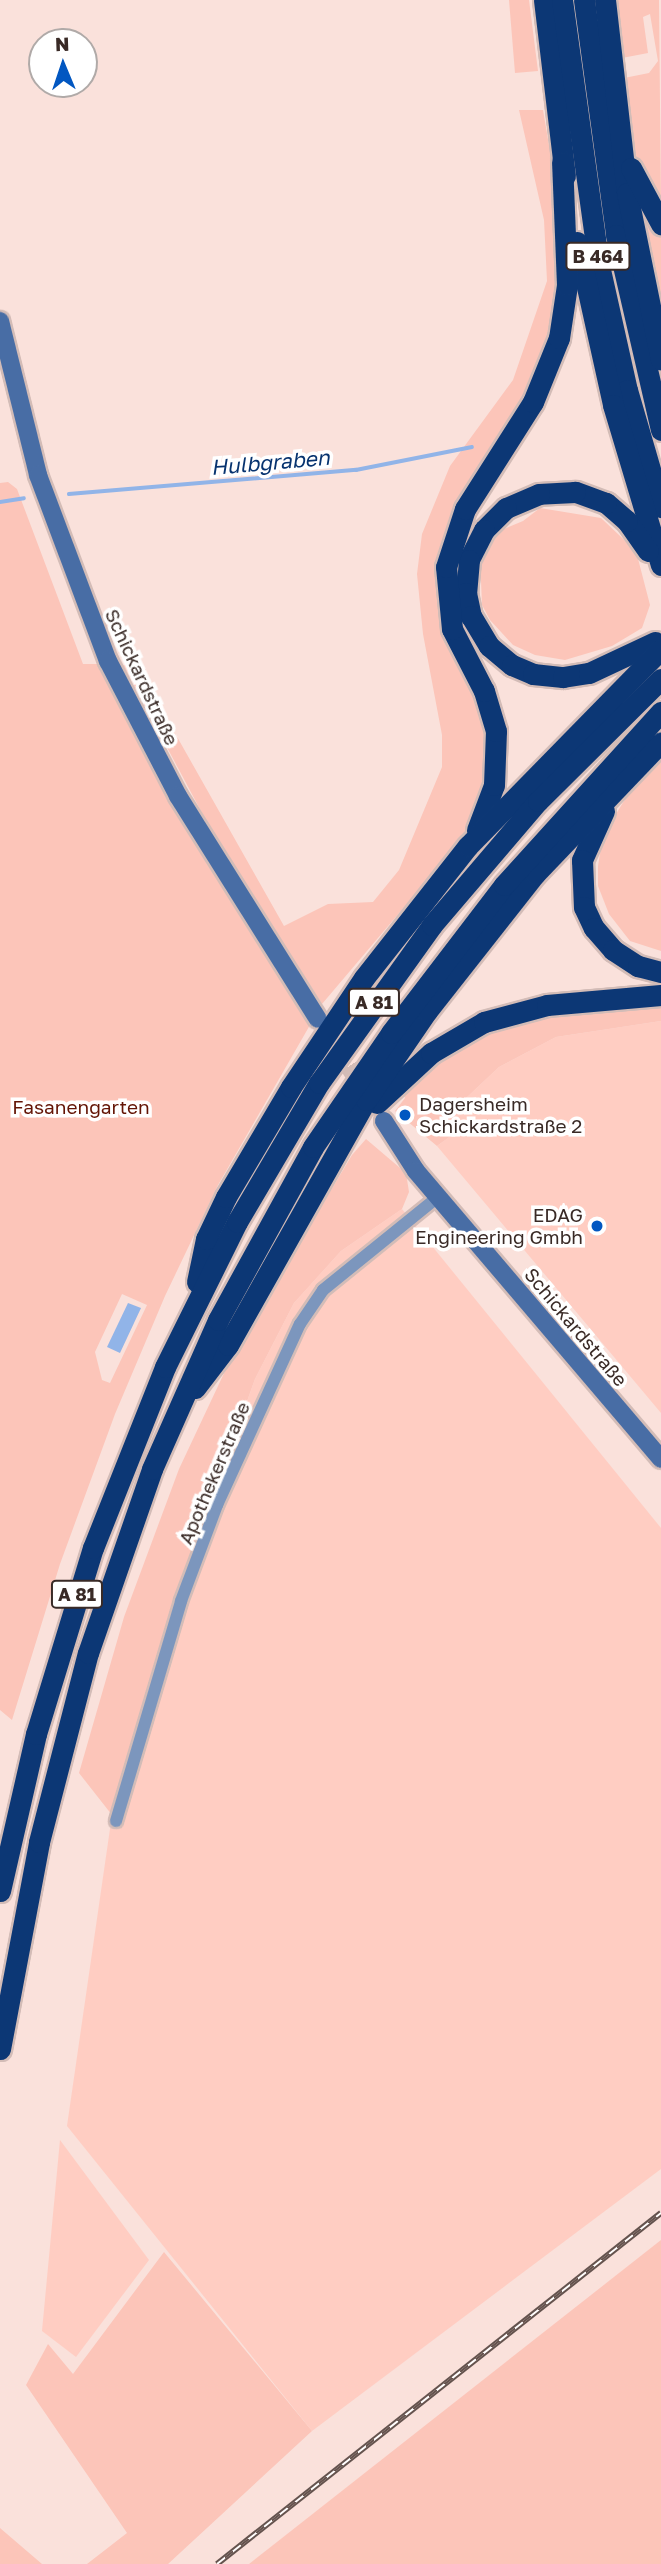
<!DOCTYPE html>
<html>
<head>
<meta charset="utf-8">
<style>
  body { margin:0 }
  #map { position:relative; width:661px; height:2564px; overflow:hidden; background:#fae1db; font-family:"Golos Text",sans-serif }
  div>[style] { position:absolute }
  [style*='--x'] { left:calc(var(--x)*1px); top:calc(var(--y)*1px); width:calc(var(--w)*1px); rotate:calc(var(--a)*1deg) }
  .built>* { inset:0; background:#ffcdc2 }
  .green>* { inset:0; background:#fcc5b9 }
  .water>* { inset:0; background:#91b4e8 }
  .stream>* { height:3.5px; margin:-1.75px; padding:0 1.75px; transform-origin:1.75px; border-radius:1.75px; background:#91b4e8 }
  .secondary-tunnel>* { height:18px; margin-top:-9px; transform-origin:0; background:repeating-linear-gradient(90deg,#d3bcb7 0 18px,transparent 0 27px) }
  .roads { filter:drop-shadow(2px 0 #d3bcb7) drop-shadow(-2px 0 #d3bcb7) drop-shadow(0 2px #d3bcb7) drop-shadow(0 -2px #d3bcb7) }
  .street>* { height:12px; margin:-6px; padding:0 6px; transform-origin:6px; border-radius:6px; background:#7c96bd }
  .secondary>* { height:18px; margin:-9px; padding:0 9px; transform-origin:9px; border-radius:9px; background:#486da5 }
  .highway>* { height:21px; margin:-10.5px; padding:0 10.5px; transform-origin:10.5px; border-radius:10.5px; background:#0c3775 }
  .rail>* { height:6px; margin-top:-3px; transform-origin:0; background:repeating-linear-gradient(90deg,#fff 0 10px,#64534e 0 20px); box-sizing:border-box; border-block:2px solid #64534e }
  .dots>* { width:19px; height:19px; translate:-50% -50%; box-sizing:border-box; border:4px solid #fff; border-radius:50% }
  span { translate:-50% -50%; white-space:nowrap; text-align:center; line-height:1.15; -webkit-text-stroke:7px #fff; paint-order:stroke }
  .shield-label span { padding:2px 5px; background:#fff; border:2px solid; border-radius:5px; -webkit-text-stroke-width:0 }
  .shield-label { font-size:18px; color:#392a26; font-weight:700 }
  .street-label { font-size:19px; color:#392a26 }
  .poi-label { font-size:19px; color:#392a26 }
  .left { translate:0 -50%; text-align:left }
  .right { translate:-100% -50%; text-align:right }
  .park-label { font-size:19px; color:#631405 }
  .water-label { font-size:21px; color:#07336f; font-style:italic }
  .north { position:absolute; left:28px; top:28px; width:70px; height:70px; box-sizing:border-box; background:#fff; border:2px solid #b0aaa8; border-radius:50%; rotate:358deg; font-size:19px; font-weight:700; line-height:28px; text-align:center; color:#392a26 }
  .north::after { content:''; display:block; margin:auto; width:24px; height:32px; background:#0257c1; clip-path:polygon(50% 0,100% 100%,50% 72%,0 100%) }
</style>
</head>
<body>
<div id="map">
  <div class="built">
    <div style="clip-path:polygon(661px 1021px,661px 1413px,437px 1146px,459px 1130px,447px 1116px,499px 1067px,556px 1037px)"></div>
    <div style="clip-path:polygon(402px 1209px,661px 1528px,661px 2169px,312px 2431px,67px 2126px,112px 1815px,196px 1544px,255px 1379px,294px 1303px,341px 1251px)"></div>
    <div style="clip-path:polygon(60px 2140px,149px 2260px,76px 2357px,42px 2331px)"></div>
  </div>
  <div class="green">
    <div style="clip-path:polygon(509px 0,529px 0,538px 71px,515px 73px)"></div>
    <div style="clip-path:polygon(616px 0,659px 0,661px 209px,634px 155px,624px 78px,649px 73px,658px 61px,650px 14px,643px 17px,648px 53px,622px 58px)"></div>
    <div style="clip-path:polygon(519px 110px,543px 110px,558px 198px,564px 250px,549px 353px,505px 432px,466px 487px,447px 527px,436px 580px,441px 619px,484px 708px,490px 778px,469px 827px,450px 853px,322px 1004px,217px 841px,123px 665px,137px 666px,284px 926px,328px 904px,373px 902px,399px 870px,442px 767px,442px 735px,423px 634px,417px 574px,422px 534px,450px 466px,513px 380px,547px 281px,544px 220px)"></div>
    <div style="clip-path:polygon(641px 208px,661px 233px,661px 312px)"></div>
    <div style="clip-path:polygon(evenodd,8px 482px,17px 489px,83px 664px,103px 664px,177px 804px,310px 1025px,218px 1185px,165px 1296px,115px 1414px,60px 1564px,12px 1720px,0 1710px,0 483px,8px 482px,122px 1294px,147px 1305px,110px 1383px,102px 1380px,95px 1352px,122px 1294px)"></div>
    <div style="clip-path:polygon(540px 508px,601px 518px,636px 551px,650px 605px,642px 628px,612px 646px,565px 660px,535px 655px,513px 645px,490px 620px,482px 605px,480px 558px,494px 533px,523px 521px)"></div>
    <div style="clip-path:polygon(661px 762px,661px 951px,630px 941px,609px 914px,598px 886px,598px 866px,603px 835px,632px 788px)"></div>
    <div style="clip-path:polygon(661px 1000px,661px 1021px,556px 1037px,499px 1067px,447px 1116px,459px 1130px,437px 1146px,395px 1111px,405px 1098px,402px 1092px,446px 1046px,529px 1012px)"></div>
    <div style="clip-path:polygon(366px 1139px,406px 1173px,409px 1192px,402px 1209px,341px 1251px,294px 1303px,255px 1379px,196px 1544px,112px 1815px,79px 1773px,124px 1617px,179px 1469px,234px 1352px,352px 1155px)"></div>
    <div style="clip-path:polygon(661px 2240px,661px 2564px,249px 2564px)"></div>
    <div style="clip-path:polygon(164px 2252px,312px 2431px,168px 2564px,87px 2564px,127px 2533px,26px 2385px,48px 2344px,73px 2374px)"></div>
    <div style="clip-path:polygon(0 2528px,42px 2564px,0 2564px)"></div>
  </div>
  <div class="water">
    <div style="clip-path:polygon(128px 1303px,141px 1308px,120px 1353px,107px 1347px)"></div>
  </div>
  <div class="stream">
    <div style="--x:69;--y:494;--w:288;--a:-4.8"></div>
    <div style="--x:356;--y:470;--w:118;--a:-11.2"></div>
    <div style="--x:0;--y:502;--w:24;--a:-9"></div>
  </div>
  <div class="secondary-tunnel">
    <div style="--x:334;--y:1044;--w:56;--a:56.6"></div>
  </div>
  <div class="roads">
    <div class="street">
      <div style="--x:116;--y:1821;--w:229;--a:-73.5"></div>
      <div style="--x:181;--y:1601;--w:103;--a:-69.4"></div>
      <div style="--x:217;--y:1505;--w:199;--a:-65.4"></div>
      <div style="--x:300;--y:1324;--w:41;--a:-55.9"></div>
      <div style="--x:323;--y:1290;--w:148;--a:-39"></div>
    </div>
    <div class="secondary">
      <div style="--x:0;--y:321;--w:159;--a:76.1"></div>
      <div style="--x:38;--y:475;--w:199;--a:69.4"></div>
      <div style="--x:108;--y:661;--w:152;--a:62.6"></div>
      <div style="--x:178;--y:796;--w:263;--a:57.9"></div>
      <div style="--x:384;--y:1121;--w:59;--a:57.4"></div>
      <div style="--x:416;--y:1171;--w:378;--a:49.6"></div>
    </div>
    <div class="highway">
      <div style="--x:544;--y:0;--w:177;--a:83.2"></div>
      <div style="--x:562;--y:0;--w:268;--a:82.1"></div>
      <div style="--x:599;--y:265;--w:128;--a:77.4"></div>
      <div style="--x:627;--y:390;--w:122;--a:73.8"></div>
      <div style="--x:584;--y:0;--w:237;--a:82.2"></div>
      <div style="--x:616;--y:235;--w:200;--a:77"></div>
      <div style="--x:605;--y:0;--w:194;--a:83.5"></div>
      <div style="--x:627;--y:193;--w:170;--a:78.5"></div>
      <div style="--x:631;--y:168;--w:64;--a:61.8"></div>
      <div style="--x:577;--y:242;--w:167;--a:77.5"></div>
      <div style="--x:613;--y:405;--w:167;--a:73.3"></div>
      <div style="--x:648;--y:551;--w:37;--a:-125"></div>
      <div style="--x:627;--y:521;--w:28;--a:-139"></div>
      <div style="--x:606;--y:503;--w:33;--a:-160"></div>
      <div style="--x:575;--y:492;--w:36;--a:177"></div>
      <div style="--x:539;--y:494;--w:36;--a:157"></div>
      <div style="--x:506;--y:508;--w:31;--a:135"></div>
      <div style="--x:484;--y:530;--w:34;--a:117"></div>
      <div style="--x:469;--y:560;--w:33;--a:95"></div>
      <div style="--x:466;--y:593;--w:24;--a:78"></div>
      <div style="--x:471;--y:616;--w:35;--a:59"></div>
      <div style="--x:489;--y:646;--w:30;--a:40"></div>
      <div style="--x:512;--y:665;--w:23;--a:23"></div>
      <div style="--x:533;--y:674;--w:30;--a:6"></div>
      <div style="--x:563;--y:677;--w:26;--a:-9"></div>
      <div style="--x:589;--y:673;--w:73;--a:-25.2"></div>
      <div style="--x:604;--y:811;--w:54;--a:114.2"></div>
      <div style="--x:582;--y:860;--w:47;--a:87.6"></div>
      <div style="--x:584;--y:907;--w:23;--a:65"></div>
      <div style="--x:594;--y:928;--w:29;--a:49"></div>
      <div style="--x:613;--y:950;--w:30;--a:33"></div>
      <div style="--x:638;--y:966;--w:24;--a:15"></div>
      <div style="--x:477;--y:830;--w:48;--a:-69.3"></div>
      <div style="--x:494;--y:785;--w:54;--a:-87.9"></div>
      <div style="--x:496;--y:731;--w:42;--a:-106.7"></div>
      <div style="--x:484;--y:691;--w:70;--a:-117.3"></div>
      <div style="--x:452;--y:629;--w:62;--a:-95.5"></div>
      <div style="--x:446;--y:567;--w:61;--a:-71.9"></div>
      <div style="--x:465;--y:509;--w:127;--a:-57.6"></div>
      <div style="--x:533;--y:402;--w:69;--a:-67.9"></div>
      <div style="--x:559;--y:338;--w:54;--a:-81.4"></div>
      <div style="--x:567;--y:285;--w:123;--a:-92.3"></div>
      <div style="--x:377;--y:1103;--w:74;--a:-42.8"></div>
      <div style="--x:431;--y:1053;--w:61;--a:-30.3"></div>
      <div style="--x:484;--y:1022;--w:65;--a:-15.1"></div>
      <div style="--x:547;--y:1005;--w:114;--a:-5"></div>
      <div style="--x:197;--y:1282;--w:44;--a:-78.2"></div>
      <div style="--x:206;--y:1239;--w:47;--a:-64.5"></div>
      <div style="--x:226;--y:1197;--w:128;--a:-59.4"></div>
      <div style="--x:291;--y:1087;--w:131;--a:-56.2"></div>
      <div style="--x:364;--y:978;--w:168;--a:-51.8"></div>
      <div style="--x:468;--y:846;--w:276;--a:-45.6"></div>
      <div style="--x:195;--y:1388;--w:54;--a:-52.5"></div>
      <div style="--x:228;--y:1345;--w:281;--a:-60.6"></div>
      <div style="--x:366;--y:1100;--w:108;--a:-55.6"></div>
      <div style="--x:427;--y:1011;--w:174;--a:-51.8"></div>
      <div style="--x:535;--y:874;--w:182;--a:-46.3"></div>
      <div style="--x:0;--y:1891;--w:161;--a:-77.1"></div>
      <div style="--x:36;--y:1734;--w:195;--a:-73"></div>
      <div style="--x:93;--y:1548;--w:195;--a:-68.3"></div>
      <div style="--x:165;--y:1367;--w:162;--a:-63.6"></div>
      <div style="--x:237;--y:1222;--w:161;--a:-59.5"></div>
      <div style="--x:319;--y:1083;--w:194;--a:-54.4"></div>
      <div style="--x:432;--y:925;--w:163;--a:-49.5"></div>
      <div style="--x:538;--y:801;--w:173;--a:-44.8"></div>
      <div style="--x:0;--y:2049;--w:211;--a:-79.3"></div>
      <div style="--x:39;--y:1842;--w:195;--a:-75.5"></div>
      <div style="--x:88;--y:1653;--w:195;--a:-70.8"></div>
      <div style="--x:152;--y:1469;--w:163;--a:-66.1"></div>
      <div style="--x:218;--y:1320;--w:197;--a:-61.2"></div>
      <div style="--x:313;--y:1147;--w:138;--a:-55.6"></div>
      <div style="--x:391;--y:1033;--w:186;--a:-52.6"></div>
      <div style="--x:504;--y:885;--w:234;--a:-47.8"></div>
    </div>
  </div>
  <div class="rail">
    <div style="--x:217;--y:2564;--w:566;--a:-38.33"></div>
  </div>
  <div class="dots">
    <div style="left:405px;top:1115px;background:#0257c1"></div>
    <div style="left:597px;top:1226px;background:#0257c1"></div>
  </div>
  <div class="shield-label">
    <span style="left:598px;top:256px">B 464</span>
    <span style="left:374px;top:1002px">A 81</span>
    <span style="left:77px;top:1594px">A 81</span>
  </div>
  <div class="street-label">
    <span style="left:142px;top:677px;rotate:65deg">Schickardstraße</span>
    <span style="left:576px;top:1327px;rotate:50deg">Schickardstraße</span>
    <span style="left:214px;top:1473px;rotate:-67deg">Apothekerstraße</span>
  </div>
  <div class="poi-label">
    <span class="left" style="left:419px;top:1115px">Dagersheim<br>Schickardstraße 2</span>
    <span class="right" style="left:583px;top:1226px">EDAG<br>Engineering Gmbh</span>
  </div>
  <div class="park-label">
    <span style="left:81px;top:1107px">Fasanengarten</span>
  </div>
  <div class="water-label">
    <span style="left:270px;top:462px;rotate:-5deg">Hulbgraben</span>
  </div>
  <div class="north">N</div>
</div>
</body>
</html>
